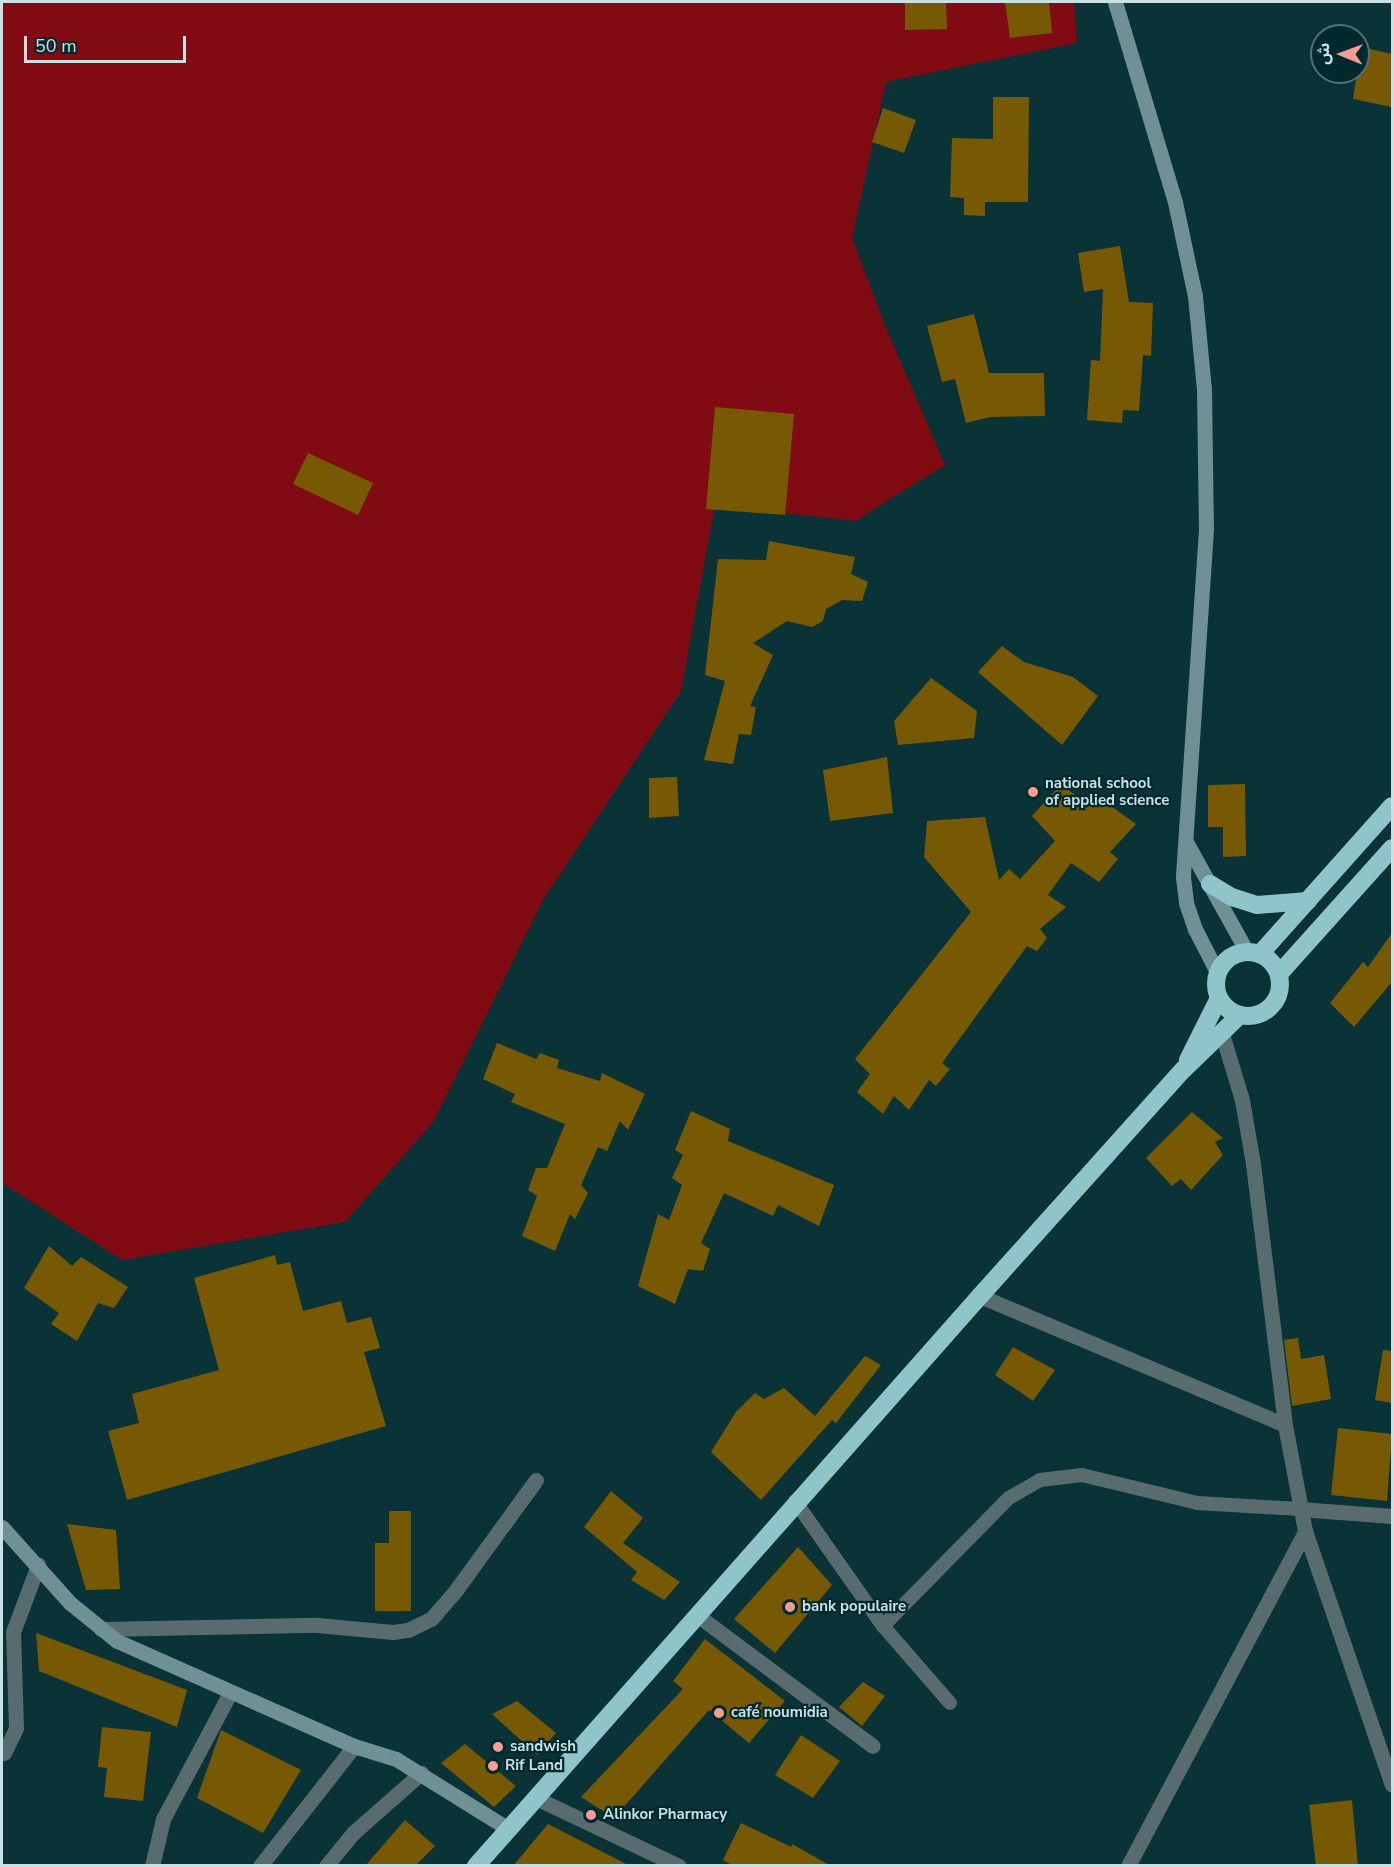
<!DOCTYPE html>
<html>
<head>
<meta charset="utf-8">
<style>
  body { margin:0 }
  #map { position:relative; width:1394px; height:1867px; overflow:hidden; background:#093337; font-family:"Nunito Sans","Noto Sans Arabic",sans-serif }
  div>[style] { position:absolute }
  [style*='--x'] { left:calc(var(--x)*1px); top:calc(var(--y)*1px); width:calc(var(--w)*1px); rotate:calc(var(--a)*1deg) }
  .green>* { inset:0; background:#810b13 }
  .building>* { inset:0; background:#775903 }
  .lane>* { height:14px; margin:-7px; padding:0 7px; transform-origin:7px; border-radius:7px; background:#586c6f }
  .street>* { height:15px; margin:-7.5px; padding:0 7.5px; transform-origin:7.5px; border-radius:7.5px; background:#586c6f }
  .secondary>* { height:15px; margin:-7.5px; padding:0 7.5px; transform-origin:7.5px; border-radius:7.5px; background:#6f9094 }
  .highway>* { height:18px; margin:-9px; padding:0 9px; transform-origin:9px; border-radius:9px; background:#90c4cb }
  .highway>.ring { margin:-9px; padding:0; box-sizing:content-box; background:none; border:18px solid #90c4cb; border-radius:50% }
  .dots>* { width:16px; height:16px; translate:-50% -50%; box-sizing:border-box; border:3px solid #00292d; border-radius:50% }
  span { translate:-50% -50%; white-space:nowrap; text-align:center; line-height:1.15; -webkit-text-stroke:4.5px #00292d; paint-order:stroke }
  .poi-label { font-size:15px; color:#c7e1e5; font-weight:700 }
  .left { translate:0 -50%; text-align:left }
  .frame { position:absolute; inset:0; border:3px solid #c7e1e5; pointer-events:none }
  .north { position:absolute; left:1310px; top:24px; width:60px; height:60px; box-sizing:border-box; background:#00292d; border:2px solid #507377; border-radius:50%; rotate:271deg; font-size:16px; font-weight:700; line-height:24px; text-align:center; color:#c7e1e5 }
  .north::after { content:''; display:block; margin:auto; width:21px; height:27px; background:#f59c93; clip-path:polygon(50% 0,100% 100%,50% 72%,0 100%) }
  .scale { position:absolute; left:24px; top:36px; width:162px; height:27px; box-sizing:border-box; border:3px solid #c7e1e5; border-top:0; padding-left:8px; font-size:18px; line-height:21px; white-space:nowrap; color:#c7e1e5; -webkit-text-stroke:4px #00292d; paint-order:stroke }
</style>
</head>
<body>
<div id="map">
  <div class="green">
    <div style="clip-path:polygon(2px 2px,1074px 2px,1077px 43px,886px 82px,852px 238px,886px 328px,945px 465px,855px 521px,715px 505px,681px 691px,543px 900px,434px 1121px,345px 1222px,122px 1260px,2px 1183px)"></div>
  </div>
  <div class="building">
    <div style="clip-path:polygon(905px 2px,946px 2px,947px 29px,905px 30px)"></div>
    <div style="clip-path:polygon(1005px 2px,1049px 2px,1052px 33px,1010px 38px)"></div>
    <div style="clip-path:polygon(1361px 47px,1392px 54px,1392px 107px,1353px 99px)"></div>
    <div style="clip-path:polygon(993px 97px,1029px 97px,1028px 202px,985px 202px,985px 216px,964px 215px,964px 198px,950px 197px,952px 138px,993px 139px)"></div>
    <div style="clip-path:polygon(883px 108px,916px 120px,904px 153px,872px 142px)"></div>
    <div style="clip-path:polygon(1120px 246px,1129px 302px,1153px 303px,1151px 356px,1143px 355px,1139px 411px,1123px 410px,1122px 423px,1087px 420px,1091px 360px,1100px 361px,1103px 289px,1084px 292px,1078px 253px)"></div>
    <div style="clip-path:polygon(974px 314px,989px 373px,1044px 373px,1045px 416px,990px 417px,966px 423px,955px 379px,942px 382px,927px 326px)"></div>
    <div style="clip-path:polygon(715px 407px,794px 414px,785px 515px,706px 509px)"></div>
    <div style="clip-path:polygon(308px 453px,373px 483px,358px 515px,293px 484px)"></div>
    <div style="clip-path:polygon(769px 541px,855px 557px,851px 574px,868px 582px,862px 601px,842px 600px,826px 609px,823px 621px,812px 627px,787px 621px,753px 643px,773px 655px,750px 706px,756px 707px,751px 735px,739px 734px,733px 764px,704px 760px,725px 681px,705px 675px,718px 559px,766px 560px)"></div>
    <div style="clip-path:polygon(1002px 646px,1024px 662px,1073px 677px,1098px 696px,1062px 745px,978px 672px)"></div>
    <div style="clip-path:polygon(931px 678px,977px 711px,974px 738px,898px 745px,894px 721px)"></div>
    <div style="clip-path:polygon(887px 757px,893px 813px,830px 821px,823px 770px)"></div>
    <div style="clip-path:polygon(677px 777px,679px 816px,649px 818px,649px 778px)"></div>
    <div style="clip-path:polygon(1061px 784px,1091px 807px,1097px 796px,1136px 824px,1110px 852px,1118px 859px,1099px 882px,1071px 863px,1048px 895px,1066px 907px,1040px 929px,1047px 938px,1037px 951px,1027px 946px,942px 1063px,950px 1069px,936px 1086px,929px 1080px,909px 1110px,894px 1096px,883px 1114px,857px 1092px,870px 1074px,855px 1059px,971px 912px,924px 857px,927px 821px,985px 817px,999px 880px,1009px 869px,1020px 879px,1055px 841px,1032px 816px)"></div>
    <div style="clip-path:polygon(1245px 784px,1246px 856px,1223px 857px,1223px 827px,1208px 827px,1208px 785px)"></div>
    <div style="clip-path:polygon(1392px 933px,1392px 982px,1354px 1027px,1330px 1003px,1363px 962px,1368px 967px)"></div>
    <div style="clip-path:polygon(497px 1043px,536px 1059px,540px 1053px,559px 1060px,557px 1068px,600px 1081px,602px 1073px,645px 1094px,628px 1130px,620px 1121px,607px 1151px,598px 1147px,581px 1185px,588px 1193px,575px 1219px,570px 1214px,555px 1251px,522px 1236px,537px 1196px,528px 1190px,536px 1168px,547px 1168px,565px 1124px,511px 1102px,515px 1094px,483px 1079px)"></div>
    <div style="clip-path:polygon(691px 1111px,730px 1129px,728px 1141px,834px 1185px,819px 1226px,778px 1205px,773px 1216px,724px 1193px,701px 1243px,710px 1249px,703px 1271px,688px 1269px,675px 1304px,638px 1286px,658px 1214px,669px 1220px,682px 1185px,672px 1178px,683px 1155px,675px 1150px)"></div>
    <div style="clip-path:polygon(1192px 1112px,1223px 1138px,1215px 1142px,1223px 1155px,1191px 1190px,1181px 1179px,1172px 1186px,1146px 1158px)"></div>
    <div style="clip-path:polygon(49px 1246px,72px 1266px,81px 1257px,128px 1287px,114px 1308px,98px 1303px,77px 1341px,51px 1324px,59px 1313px,24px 1288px)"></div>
    <div style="clip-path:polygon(275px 1255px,277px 1265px,290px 1262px,303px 1311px,341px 1301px,347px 1323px,371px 1317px,380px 1348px,364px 1352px,386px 1426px,127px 1500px,108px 1431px,139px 1423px,132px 1394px,219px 1370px,194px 1278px)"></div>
    <div style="clip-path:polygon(1298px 1338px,1301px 1359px,1324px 1355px,1331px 1399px,1292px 1406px,1284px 1340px)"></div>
    <div style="clip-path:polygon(1013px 1347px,1055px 1370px,1033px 1401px,995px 1375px)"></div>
    <div style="clip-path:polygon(1383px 1350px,1392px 1351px,1392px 1403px,1375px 1400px)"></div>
    <div style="clip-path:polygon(865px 1356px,881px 1365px,836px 1423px,832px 1420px,761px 1500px,711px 1452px,736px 1412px,755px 1393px,764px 1399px,784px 1388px,815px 1416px)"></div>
    <div style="clip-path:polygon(1338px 1428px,1392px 1434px,1387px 1501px,1331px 1495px)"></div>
    <div style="clip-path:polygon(611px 1491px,643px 1518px,623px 1543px,680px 1582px,664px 1600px,631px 1580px,637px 1572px,584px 1527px)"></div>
    <div style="clip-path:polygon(389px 1511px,411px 1511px,411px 1611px,375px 1611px,375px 1543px,389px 1543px)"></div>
    <div style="clip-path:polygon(67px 1524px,116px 1530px,120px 1589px,86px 1590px)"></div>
    <div style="clip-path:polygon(798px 1547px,832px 1585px,775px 1653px,734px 1619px)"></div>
    <div style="clip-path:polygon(36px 1633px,187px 1690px,177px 1727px,39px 1671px)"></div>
    <div style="clip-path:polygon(705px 1639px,785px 1701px,749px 1743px,709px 1710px,614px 1818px,581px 1797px,683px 1689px,673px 1681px)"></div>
    <div style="clip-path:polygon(863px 1682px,885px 1696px,862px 1726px,839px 1707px)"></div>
    <div style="clip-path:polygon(517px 1701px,556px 1733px,537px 1755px,492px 1714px)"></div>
    <div style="clip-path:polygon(102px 1727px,151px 1732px,143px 1801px,104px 1797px,107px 1768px,98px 1767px)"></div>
    <div style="clip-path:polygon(221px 1730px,301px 1770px,263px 1833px,197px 1798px)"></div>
    <div style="clip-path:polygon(801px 1735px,840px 1761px,813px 1798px,775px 1775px)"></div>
    <div style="clip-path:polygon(465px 1744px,516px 1786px,494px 1807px,441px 1763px)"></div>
    <div style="clip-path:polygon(1352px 1800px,1358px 1866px,1316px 1866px,1309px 1805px)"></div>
    <div style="clip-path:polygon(405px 1820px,435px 1846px,415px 1866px,365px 1866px)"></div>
    <div style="clip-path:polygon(741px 1823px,791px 1847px,792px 1844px,831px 1866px,734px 1866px,723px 1860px)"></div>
    <div style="clip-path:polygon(548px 1824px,630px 1866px,513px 1866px)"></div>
  </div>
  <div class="lane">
    <div style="--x:795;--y:1501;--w:153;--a:54.9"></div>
    <div style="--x:883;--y:1626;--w:102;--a:49"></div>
    <div style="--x:883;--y:1626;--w:180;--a:-45.5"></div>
    <div style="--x:1009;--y:1498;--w:36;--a:-30"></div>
    <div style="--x:1040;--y:1480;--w:42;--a:-6.8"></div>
    <div style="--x:1082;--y:1475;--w:119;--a:13.6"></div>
    <div style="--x:1198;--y:1503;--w:102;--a:3.4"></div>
  </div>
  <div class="street">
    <div style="--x:1222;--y:1034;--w:69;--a:73.1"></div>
    <div style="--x:1242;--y:1100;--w:65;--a:80.2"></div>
    <div style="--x:1253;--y:1164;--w:263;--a:83"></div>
    <div style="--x:1285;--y:1425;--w:108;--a:79.3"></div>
    <div style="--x:1305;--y:1531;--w:268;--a:71.1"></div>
    <div style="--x:980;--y:1296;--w:331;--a:22.9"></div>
    <div style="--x:1300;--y:1509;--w:92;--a:4.4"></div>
    <div style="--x:697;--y:1615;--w:219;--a:36.7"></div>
    <div style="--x:101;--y:1629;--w:216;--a:-1.1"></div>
    <div style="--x:317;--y:1625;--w:76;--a:5.3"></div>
    <div style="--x:393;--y:1632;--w:15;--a:-8"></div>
    <div style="--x:408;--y:1630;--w:25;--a:-26"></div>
    <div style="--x:431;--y:1619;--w:38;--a:-49"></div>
    <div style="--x:456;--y:1590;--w:136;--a:-54"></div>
    <div style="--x:4;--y:1753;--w:28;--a:-64"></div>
    <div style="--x:16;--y:1728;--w:96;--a:-91.8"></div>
    <div style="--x:13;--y:1632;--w:72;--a:-69.5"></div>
    <div style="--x:538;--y:1799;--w:156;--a:25.4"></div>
    <div style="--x:152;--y:1866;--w:48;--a:-76.8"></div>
    <div style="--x:163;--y:1819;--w:143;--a:-62"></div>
    <div style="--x:260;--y:1866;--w:152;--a:-51.9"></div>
    <div style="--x:326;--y:1866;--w:43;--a:-50.7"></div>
    <div style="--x:353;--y:1833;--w:91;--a:-41.4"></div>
    <div style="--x:1128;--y:1866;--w:379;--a:-62.1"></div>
  </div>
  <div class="secondary">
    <div style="--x:1115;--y:2;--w:209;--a:73.3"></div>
    <div style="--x:1175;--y:202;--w:96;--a:78"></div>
    <div style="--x:1195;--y:296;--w:93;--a:84.5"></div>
    <div style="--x:1204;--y:389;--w:140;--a:89.2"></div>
    <div style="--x:1206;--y:529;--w:349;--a:93.8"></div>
    <div style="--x:1183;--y:877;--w:26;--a:83"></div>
    <div style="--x:1186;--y:903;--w:28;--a:71"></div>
    <div style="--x:1195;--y:929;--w:51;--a:62.9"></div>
    <div style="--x:1186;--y:842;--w:126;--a:61"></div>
    <div style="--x:2;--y:1527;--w:102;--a:48.2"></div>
    <div style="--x:70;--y:1603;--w:60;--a:39"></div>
    <div style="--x:117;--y:1641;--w:259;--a:23.9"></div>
    <div style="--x:354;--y:1746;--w:44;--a:17.2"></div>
    <div style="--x:396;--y:1759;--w:131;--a:31.9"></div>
  </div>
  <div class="highway">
    <div style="--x:1210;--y:884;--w:26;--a:31"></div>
    <div style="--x:1232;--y:897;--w:26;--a:18"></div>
    <div style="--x:1257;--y:905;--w:51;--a:-4.5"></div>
    <div class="ring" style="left:1216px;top:952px;width:46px;height:46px"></div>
    <div style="--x:1260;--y:954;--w:198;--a:-48.3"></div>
    <div style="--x:1279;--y:974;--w:169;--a:-48.1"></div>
    <div style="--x:1188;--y:1060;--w:69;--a:-63.4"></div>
    <div style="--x:476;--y:1866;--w:761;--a:-48.52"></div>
    <div style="--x:980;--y:1296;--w:304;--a:-48.1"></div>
    <div style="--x:1183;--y:1070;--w:79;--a:-44"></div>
  </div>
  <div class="dots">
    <div style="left:1033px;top:792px;background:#f59c93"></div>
    <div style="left:790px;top:1607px;background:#f59c93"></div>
    <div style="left:719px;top:1713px;background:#f59c93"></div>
    <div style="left:498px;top:1747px;background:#f59c93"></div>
    <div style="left:493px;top:1766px;background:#f59c93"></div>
    <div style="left:591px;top:1815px;background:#f59c93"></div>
  </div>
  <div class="poi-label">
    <span class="left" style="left:1045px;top:792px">national school<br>of applied science</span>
    <span class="left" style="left:802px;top:1607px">bank populaire</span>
    <span class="left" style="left:731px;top:1713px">café noumidia</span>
    <span class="left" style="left:510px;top:1747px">sandwish</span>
    <span class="left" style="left:505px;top:1766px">Rif Land</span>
    <span class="left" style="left:603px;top:1815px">Alinkor Pharmacy</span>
  </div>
  <div class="frame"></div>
  <div class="north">ش</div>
  <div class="scale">50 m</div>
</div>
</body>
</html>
